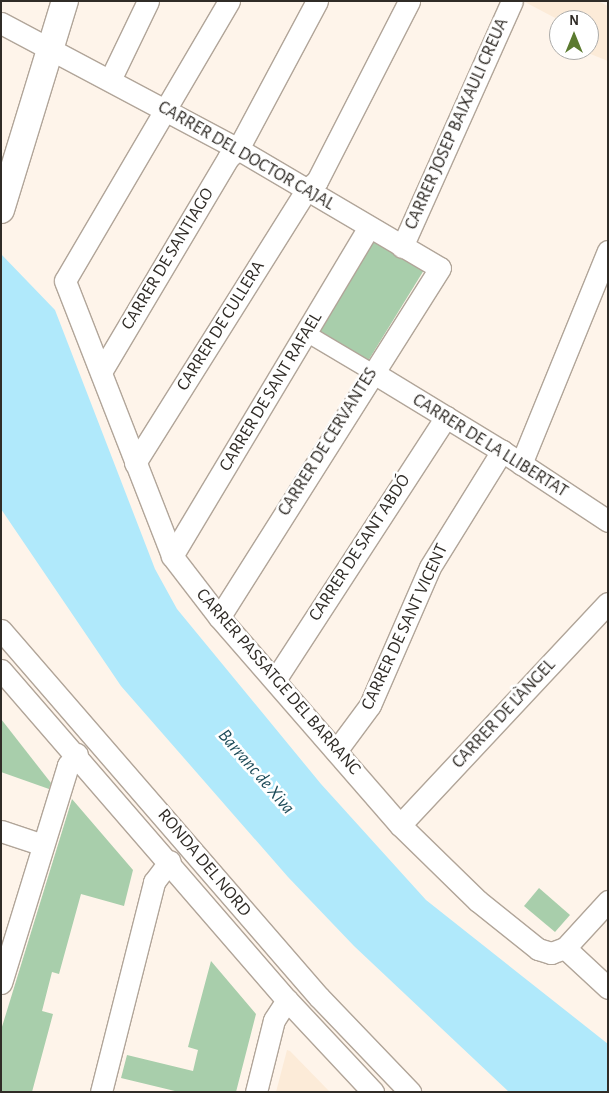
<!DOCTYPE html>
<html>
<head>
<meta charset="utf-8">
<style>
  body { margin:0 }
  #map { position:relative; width:609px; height:1093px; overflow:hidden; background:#fef4ea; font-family:"Alegreya Sans",sans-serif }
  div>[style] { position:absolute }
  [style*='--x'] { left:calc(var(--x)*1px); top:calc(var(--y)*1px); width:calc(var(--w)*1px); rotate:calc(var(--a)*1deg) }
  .built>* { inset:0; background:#fcebd8 }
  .green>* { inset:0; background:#a8ceab }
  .water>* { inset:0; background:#b0e9fb }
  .roads { filter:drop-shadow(1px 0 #b1a599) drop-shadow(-1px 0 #b1a599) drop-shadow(0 1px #b1a599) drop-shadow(0 -1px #b1a599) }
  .pedestrian>* { height:16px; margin:-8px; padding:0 8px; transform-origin:8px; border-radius:8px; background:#fff }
  .minor>* { height:21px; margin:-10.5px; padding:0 10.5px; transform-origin:10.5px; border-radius:10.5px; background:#fff }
  .tertiary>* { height:26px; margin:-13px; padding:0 13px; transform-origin:13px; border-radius:13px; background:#fff }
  span { translate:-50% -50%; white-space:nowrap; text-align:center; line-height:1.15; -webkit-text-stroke:5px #fff; paint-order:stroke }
  .street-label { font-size:18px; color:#302c27 }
  .water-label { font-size:19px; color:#1e4c59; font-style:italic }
  .frame { position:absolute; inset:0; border:2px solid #302c27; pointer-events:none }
  .north { position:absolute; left:549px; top:10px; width:50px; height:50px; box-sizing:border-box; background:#fff; border:1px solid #acaba9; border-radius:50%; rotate:0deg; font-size:14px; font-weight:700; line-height:20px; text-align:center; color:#302c27 }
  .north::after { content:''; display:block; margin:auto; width:18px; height:22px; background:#5b7a2f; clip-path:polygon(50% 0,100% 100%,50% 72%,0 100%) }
</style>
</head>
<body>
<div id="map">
  <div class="built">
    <div style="clip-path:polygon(523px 1px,598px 1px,608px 6px,608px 61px,588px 53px,595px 36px,589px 33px,589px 20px,559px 20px)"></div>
    <div style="clip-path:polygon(287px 1050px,290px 1051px,330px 1092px,276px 1092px)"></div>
  </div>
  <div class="green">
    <div style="clip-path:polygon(372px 238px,424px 270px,360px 374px,311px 342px)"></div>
    <div style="clip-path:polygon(1px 719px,51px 783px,49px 789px,1px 772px)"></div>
    <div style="clip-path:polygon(72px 799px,133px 870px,124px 906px,81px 894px,59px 974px,52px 972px,42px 1011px,53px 1014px,32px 1092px,1px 1092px,1px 1030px)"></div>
    <div style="clip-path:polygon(539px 888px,570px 915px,555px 932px,524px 906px)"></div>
    <div style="clip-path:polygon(211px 961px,256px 1014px,236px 1092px,179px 1092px,121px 1078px,127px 1055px,193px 1071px,198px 1050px,188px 1047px)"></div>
  </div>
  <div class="water">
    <div style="clip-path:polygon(1px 254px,55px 310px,155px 569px,177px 609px,321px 784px,426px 900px,608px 1044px,608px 1092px,509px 1092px,354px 946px,288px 877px,121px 686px,1px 509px)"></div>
  </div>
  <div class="roads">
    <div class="pedestrian">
      <div style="--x:306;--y:333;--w:77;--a:30.6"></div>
    </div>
    <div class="minor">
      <div style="--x:229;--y:1;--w:324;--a:120.4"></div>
      <div style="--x:65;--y:281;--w:295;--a:68.7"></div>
      <div style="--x:172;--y:556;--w:77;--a:52.4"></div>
      <div style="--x:219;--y:617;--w:276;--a:49"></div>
      <div style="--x:400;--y:825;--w:109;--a:44.3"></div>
      <div style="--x:478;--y:901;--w:77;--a:38.7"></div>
      <div style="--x:538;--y:949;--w:14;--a:17"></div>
      <div style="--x:551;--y:953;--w:15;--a:-20"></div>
      <div style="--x:565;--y:948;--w:59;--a:42.9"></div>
      <div style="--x:1;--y:23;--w:268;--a:28"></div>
      <div style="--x:238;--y:149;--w:234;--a:30.5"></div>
      <div style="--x:440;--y:268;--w:413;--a:122.3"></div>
      <div style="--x:111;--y:78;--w:85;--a:-64.3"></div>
      <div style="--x:402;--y:247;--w:269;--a:-65.9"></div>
      <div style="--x:101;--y:372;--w:249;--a:-59.3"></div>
      <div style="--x:228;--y:158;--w:13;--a:-42"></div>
      <div style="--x:238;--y:149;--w:168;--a:-61.9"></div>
      <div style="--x:372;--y:372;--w:152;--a:31.3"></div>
      <div style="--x:502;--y:451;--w:127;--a:33.4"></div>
      <div style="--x:135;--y:463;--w:322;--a:-57.9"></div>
      <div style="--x:306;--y:190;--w:14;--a:-39"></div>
      <div style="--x:317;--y:181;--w:202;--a:-62.9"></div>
      <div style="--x:521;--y:464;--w:230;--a:-67.8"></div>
      <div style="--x:172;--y:556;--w:383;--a:-59.1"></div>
      <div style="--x:1;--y:630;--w:486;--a:49.1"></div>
      <div style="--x:319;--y:997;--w:132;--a:46.2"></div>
      <div style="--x:1;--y:670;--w:437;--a:49.1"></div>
      <div style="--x:287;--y:1000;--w:126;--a:46.9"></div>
      <div style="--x:275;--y:680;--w:314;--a:-57"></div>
      <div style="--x:336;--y:751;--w:57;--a:-53.5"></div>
      <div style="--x:370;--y:705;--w:150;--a:-66.5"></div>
      <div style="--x:430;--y:567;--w:137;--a:-58.2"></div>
      <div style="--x:400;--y:825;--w:304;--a:-46.9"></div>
      <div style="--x:1;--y:831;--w:44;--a:18.4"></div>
      <div style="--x:565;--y:948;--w:64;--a:-47.5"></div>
      <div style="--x:1;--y:983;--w:228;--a:-72.9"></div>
      <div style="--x:68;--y:765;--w:14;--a:-51"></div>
      <div style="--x:101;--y:1092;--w:217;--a:-75.8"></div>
      <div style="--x:154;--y:882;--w:26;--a:-53"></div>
      <div style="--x:256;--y:1092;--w:74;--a:-76"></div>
      <div style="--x:274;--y:1020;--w:24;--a:-57"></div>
    </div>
    <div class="tertiary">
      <div style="--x:1;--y:210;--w:219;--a:-73"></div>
    </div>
  </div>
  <div class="street-label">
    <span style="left:457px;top:124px;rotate:-66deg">CARRER JOSEP BAIXAULI CREUA</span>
    <span style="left:246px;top:156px;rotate:30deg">CARRER DEL DOCTOR CAJAL</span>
    <span style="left:168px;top:259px;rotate:-59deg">CARRER DE SANTIAGO</span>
    <span style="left:221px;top:326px;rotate:-58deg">CARRER DE CULLERA</span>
    <span style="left:271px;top:392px;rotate:-59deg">CARRER DE SANT RAFAEL</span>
    <span style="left:328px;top:442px;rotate:-58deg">CARRER DE CERVANTES</span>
    <span style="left:490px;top:446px;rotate:32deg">CARRER DE LA LLIBERTAT</span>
    <span style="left:360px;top:548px;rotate:-57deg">CARRER DE SANT ABDÓ</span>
    <span style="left:405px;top:627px;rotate:-65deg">CARRER DE SANT VICENT</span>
    <span style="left:278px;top:682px;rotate:49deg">CARRER PASSATGE DEL BARRANC</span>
    <span style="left:504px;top:714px;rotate:-47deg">CARRER DE L'ÀNGEL</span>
    <span style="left:204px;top:863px;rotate:50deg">RONDA DEL NORD</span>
  </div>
  <div class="water-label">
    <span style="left:256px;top:772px;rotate:49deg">Barranc de Xiva</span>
  </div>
  <div class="frame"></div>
  <div class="north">N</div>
</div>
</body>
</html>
